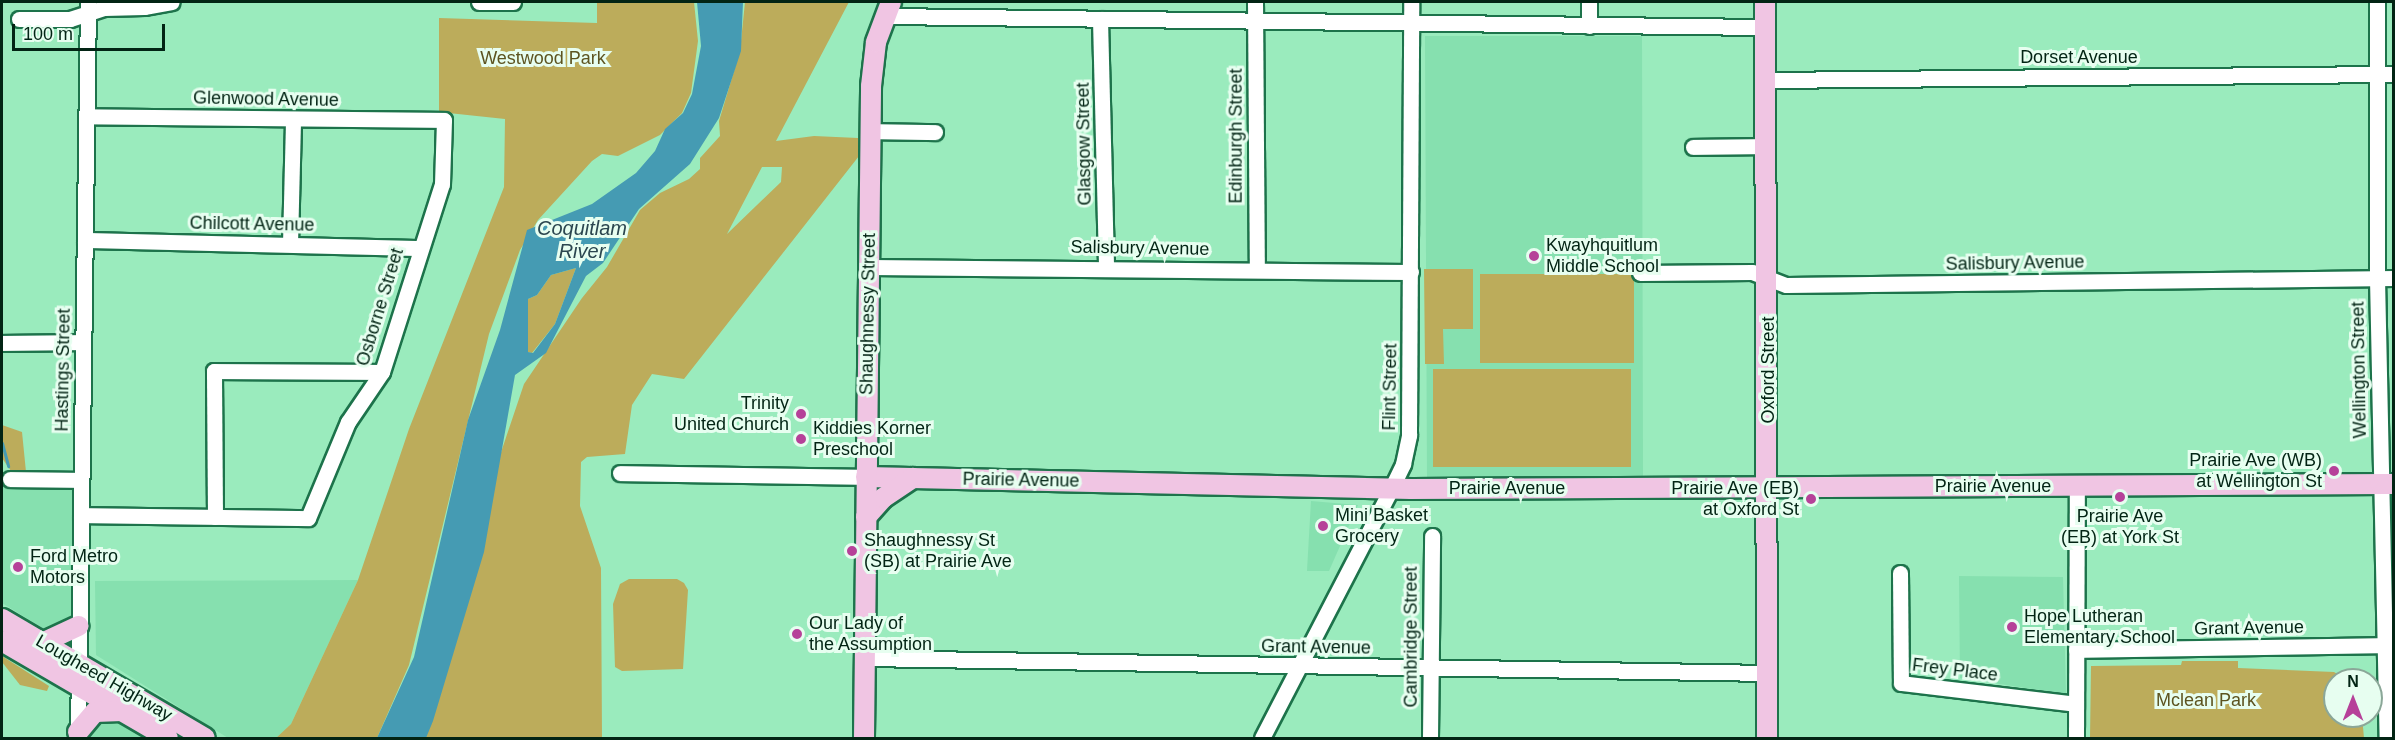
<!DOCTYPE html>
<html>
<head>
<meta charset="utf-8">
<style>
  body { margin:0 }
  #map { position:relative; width:2395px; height:740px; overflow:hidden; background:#9aebbd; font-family:Helvetica,sans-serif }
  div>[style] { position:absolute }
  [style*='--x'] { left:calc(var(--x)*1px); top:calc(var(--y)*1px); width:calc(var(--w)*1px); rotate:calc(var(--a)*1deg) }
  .built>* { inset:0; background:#86e0af }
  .green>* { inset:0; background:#bcac5b }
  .water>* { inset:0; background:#459bb3 }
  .stream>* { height:3px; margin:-1.5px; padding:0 1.5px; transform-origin:1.5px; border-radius:1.5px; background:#459bb3 }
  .roads { filter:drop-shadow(2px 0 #1d734b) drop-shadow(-2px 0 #1d734b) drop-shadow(0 2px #1d734b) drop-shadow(0 -2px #1d734b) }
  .minor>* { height:15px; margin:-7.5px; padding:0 7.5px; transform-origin:7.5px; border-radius:7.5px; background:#fff }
  .major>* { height:20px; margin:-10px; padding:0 10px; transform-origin:10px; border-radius:10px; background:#f0c5e3 }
  .dots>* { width:16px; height:16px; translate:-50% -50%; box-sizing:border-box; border:3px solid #e7fef0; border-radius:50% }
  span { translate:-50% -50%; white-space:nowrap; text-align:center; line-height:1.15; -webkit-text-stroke:6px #e7fef0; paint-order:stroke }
  .street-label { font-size:18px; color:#022414 }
  .park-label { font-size:18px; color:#5d5420 }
  .poi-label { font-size:18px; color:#022414 }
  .left { translate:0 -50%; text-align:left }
  .right { translate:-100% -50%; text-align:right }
  .water-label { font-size:20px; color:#2b464f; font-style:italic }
  .frame { position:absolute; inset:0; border:3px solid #022414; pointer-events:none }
  .north { position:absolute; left:2323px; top:668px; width:60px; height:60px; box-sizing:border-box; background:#e7fef0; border:2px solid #8ba798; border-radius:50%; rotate:0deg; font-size:16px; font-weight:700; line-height:24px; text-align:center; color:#022414 }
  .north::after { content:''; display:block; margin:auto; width:21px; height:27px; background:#b64199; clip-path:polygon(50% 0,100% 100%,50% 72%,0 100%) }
  .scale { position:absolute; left:12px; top:24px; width:153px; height:27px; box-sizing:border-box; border:3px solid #022414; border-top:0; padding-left:8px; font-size:18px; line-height:21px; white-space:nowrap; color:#022414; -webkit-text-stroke:4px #e7fef0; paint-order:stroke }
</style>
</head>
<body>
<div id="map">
  <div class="built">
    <div style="clip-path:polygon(1425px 36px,1642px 36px,1643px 476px,1427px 479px)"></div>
    <div style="clip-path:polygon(2px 487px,75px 489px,73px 617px,66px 628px,51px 633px,2px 603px)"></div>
    <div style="clip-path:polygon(1311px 501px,1358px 505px,1329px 571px,1307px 571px)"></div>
    <div style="clip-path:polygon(1959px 576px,2063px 577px,2066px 694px,1960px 678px)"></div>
    <div style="clip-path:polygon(358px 580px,291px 724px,276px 738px,228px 738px,96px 655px,95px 581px)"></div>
    <div style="clip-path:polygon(118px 718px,148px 738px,86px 738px,92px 722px)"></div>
  </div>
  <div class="green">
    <div style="clip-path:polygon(597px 2px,694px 2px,698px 41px,691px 93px,682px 113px,660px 135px,618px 156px,602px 154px,592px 161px,538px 220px,520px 250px,489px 334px,409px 665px,377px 738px,276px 738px,291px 724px,358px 580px,409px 429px,504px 187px,505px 119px,439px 112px,439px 18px,597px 23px)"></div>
    <div style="clip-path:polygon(evenodd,745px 2px,849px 2px,776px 141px,814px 136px,858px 138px,859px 156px,684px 379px,652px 374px,632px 405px,625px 454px,587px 457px,581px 462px,580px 506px,601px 568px,602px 738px,418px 738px,488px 491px,524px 384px,582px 298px,607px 267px,640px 210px,660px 193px,689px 179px,700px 169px,700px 158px,720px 136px,719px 121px,740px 51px,745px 2px,762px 167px,782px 167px,781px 182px,727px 234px,762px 167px)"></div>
    <div style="clip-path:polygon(576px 268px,555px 324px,532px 353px,528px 352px,528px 299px,537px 295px,551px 275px)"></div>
    <div style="clip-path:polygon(1424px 269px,1473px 269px,1473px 329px,1443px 329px,1444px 364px,1425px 364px)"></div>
    <div style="clip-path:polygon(1480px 274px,1634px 274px,1634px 363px,1480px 363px)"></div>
    <div style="clip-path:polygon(1433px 369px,1631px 369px,1631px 467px,1433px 467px)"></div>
    <div style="clip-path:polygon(2px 425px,22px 432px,26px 472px,11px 471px,2px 458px)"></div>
    <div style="clip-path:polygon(629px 579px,677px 579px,684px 583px,688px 590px,683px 669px,622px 671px,615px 667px,613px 604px,620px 584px)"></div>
    <div style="clip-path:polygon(2px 656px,49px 686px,47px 691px,20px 685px,2px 662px)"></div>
    <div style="clip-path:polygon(2182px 661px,2238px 661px,2238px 668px,2334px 672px,2347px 680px,2335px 680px,2335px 716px,2362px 716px,2364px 738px,2090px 738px,2091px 666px,2181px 665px)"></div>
  </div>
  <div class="water">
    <div style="clip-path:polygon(evenodd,697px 2px,743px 2px,741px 51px,719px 118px,690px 164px,639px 209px,603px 263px,586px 276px,546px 353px,515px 375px,484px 552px,433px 721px,426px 738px,377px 738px,414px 657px,468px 420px,500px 330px,527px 230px,592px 204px,636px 173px,655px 151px,665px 129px,683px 113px,692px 94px,701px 46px,697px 2px,576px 268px,555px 324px,533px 353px,528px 352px,528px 299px,537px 295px,551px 275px,576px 268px)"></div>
  </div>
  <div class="stream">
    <div style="--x:2;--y:443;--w:24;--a:75"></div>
  </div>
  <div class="roads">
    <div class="minor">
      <div style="--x:479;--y:2;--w:34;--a:0"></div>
      <div style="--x:1255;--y:2;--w:268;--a:89.6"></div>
      <div style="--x:1589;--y:2;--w:24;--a:90"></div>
      <div style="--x:2377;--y:2;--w:276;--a:90"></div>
      <div style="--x:2377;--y:278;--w:460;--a:88.8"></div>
      <div style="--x:886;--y:16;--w:879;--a:0.72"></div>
      <div style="--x:19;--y:19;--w:51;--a:0"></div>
      <div style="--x:70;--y:19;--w:36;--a:-18"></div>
      <div style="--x:104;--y:8;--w:40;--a:-1.4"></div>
      <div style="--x:144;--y:7;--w:28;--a:-10"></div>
      <div style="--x:1100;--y:19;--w:248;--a:88.6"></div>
      <div style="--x:1765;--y:80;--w:629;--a:-0.55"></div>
      <div style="--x:870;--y:131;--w:65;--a:0.9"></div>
      <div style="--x:1693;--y:147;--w:72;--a:-0.8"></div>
      <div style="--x:85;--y:240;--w:334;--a:1.4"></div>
      <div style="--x:290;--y:244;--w:124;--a:-88.6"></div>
      <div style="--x:869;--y:267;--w:542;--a:0.53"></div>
      <div style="--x:1640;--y:273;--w:112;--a:-0.5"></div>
      <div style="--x:1752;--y:272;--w:36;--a:21"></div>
      <div style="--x:1786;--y:285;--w:608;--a:-0.66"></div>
      <div style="--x:2;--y:343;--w:80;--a:-0.7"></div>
      <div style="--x:620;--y:473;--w:246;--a:0.9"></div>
      <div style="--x:10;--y:479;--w:71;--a:0.8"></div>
      <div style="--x:81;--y:515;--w:227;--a:0.8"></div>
      <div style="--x:308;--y:518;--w:104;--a:-67.4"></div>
      <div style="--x:348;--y:422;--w:60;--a:-55.8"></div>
      <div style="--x:382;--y:372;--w:197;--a:-72.3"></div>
      <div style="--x:442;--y:184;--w:64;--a:-88.2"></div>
      <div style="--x:444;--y:120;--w:357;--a:-179.4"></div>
      <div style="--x:215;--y:517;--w:146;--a:-90.4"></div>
      <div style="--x:214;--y:371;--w:168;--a:0.3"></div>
      <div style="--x:1900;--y:573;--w:110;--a:89.5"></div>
      <div style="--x:1901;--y:683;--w:176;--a:6.8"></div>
      <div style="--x:2076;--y:650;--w:310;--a:-0.9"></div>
      <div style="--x:865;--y:658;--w:902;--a:0.95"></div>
      <div style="--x:78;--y:736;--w:734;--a:-89.22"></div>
      <div style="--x:1262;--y:738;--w:280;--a:-62.6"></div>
      <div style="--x:1391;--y:489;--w:28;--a:-64"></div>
      <div style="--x:1403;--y:464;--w:30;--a:-78"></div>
      <div style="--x:1409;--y:435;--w:433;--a:-89.7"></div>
      <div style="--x:1430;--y:738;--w:202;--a:-89.4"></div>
      <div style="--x:2076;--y:738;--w:252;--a:-89.8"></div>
    </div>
    <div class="major">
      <div style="--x:1765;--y:2;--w:736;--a:89.84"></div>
      <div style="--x:866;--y:477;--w:545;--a:1.26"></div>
      <div style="--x:1411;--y:489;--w:983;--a:-0.29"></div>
      <div style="--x:866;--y:517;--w:25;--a:-48"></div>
      <div style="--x:883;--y:498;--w:36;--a:-34"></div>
      <div style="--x:2;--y:619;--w:235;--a:30.4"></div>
      <div style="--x:2;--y:641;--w:192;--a:30.3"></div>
      <div style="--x:44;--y:642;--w:38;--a:-25"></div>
      <div style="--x:78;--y:732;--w:26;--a:-50"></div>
      <div style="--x:95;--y:712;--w:27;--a:-2"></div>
      <div style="--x:864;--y:738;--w:652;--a:-89.38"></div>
      <div style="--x:871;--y:86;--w:44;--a:-83.5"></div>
      <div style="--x:876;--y:42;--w:43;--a:-69.4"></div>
    </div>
  </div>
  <div class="dots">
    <div style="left:1534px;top:256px;background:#b64199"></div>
    <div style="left:801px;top:414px;background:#b64199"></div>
    <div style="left:801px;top:439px;background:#b64199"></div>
    <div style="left:2334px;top:471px;background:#b64199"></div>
    <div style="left:2120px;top:497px;background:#b64199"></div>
    <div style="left:1811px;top:499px;background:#b64199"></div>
    <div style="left:1323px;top:526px;background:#b64199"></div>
    <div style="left:852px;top:551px;background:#b64199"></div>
    <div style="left:18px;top:567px;background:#b64199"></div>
    <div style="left:2012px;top:627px;background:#b64199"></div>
    <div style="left:797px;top:634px;background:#b64199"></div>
  </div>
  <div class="street-label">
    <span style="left:2079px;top:57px">Dorset Avenue</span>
    <span style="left:266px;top:99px;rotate:1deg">Glenwood Avenue</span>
    <span style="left:1236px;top:136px;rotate:-90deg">Edinburgh Street</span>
    <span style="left:1084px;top:144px;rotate:-91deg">Glasgow Street</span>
    <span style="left:252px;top:224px;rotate:1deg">Chilcott Avenue</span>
    <span style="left:1140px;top:248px;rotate:1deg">Salisbury Avenue</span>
    <span style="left:2015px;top:263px;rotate:-1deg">Salisbury Avenue</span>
    <span style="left:380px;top:307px;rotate:-73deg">Osborne Street</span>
    <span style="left:868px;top:314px;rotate:-89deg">Shaughnessy Street</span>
    <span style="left:63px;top:370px;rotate:-89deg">Hastings Street</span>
    <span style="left:1768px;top:370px;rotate:-90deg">Oxford Street</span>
    <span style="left:2359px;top:370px;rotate:-91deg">Wellington Street</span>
    <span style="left:1390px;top:387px;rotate:-89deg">Flint Street</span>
    <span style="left:1021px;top:480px;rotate:1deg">Prairie Avenue</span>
    <span style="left:1993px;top:486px">Prairie Avenue</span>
    <span style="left:1507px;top:488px">Prairie Avenue</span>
    <span style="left:2249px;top:628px;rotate:-1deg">Grant Avenue</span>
    <span style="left:1411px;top:637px;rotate:-90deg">Cambridge Street</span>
    <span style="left:1316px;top:647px;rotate:1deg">Grant Avenue</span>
    <span style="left:1955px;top:670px;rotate:7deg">Frey Place</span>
    <span style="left:104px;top:678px;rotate:30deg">Lougheed Highway</span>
  </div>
  <div class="park-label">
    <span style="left:543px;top:58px">Westwood Park</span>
    <span style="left:2206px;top:700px">Mclean Park</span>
  </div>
  <div class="poi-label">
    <span class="left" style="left:1546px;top:256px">Kwayhquitlum<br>Middle School</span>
    <span class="right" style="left:789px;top:414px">Trinity<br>United Church</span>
    <span class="left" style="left:813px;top:439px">Kiddies Korner<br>Preschool</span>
    <span class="right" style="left:2322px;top:471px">Prairie Ave (WB)<br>at Wellington St</span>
    <span class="right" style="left:1799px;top:499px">Prairie Ave (EB)<br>at Oxford St</span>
    <span class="left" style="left:1335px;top:526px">Mini Basket<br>Grocery</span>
    <span style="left:2120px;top:527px">Prairie Ave<br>(EB) at York St</span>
    <span class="left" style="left:864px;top:551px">Shaughnessy St<br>(SB) at Prairie Ave</span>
    <span class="left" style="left:30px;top:567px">Ford Metro<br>Motors</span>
    <span class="left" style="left:2024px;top:627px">Hope Lutheran<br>Elementary School</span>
    <span class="left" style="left:809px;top:634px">Our Lady of<br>the Assumption</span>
  </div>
  <div class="water-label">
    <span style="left:582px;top:240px">Coquitlam<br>River</span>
  </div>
  <div class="frame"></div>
  <div class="north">N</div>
  <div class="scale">100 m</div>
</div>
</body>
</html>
